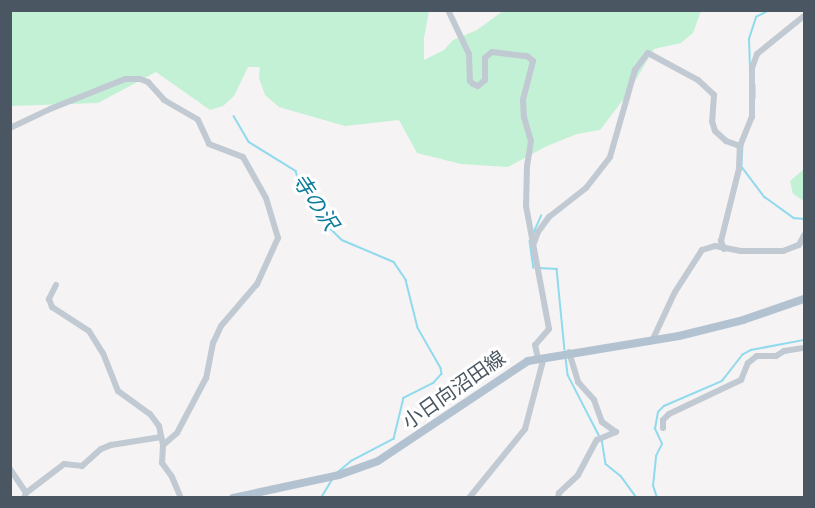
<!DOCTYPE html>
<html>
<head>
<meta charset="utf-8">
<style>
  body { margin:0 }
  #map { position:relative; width:815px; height:508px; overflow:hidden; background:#f5f3f3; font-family:"Public Sans","Noto Sans JP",sans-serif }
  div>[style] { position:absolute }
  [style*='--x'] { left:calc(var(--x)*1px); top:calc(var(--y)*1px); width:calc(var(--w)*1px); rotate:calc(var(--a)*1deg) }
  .green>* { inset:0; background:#c3f1d5 }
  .stream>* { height:1.5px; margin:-0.75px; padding:0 0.75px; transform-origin:0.75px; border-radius:0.75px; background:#90daee }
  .minor>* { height:6px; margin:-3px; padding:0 3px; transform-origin:3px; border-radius:3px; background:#c1cad2 }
  .major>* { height:8px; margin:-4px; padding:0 4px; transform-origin:4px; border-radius:4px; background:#b3c2d1 }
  span { translate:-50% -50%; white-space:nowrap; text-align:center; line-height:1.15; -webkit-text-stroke:6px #fff; paint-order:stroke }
  .street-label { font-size:20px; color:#4a5661 }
  .water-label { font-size:21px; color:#0c7c9b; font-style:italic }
  .frame { position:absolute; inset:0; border:12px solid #4a5661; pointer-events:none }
</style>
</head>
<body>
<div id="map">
  <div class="green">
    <div style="clip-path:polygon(11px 11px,429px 11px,424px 38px,424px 60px,444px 50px,453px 40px,477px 30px,503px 11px,701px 11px,693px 33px,681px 43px,654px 49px,626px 96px,600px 130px,577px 134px,547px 146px,508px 167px,461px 164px,417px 153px,399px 120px,345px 126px,279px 107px,265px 95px,259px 78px,260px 67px,248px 67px,234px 96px,223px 106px,210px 110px,156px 72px,98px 103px,11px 106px)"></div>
    <div style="clip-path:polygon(804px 169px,804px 201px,793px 194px,790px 181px)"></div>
  </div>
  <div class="stream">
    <div style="--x:750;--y:68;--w:29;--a:-92"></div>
    <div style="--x:749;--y:39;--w:23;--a:-72"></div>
    <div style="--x:756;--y:17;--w:16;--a:-27"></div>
    <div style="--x:755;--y:85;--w:13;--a:90"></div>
    <div style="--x:234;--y:116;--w:30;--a:60"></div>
    <div style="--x:249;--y:142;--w:55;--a:31.7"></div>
    <div style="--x:296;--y:171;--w:15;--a:74"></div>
    <div style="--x:300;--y:185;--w:19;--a:47"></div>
    <div style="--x:313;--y:199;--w:9;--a:84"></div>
    <div style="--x:314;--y:208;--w:21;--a:55"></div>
    <div style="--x:326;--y:225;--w:11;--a:41"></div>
    <div style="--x:334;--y:232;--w:11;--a:45"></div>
    <div style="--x:342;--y:240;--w:56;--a:22.9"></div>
    <div style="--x:394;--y:262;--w:22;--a:56"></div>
    <div style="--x:406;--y:280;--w:49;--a:76"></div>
    <div style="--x:418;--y:328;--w:46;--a:60.1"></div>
    <div style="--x:441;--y:368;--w:6;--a:81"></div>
    <div style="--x:442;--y:374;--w:12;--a:132"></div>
    <div style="--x:434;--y:383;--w:34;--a:153"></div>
    <div style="--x:404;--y:398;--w:42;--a:103.7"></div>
    <div style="--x:394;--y:439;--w:47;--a:152.4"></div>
    <div style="--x:352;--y:461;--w:17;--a:140"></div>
    <div style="--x:743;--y:145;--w:22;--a:93"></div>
    <div style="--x:742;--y:167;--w:38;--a:53"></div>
    <div style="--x:765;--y:197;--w:36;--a:36"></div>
    <div style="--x:794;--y:218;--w:10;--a:6"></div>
    <div style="--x:533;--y:234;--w:20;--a:-66"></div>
    <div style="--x:530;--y:241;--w:27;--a:82"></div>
    <div style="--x:539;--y:268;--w:18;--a:3"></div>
    <div style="--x:557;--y:269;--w:81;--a:84.4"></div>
    <div style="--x:566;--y:358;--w:17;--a:83"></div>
    <div style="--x:568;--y:375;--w:68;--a:62.7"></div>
    <div style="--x:602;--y:439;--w:25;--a:81"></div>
    <div style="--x:606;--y:464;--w:19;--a:39"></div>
    <div style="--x:621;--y:476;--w:27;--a:54"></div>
    <div style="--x:321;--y:498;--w:21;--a:-59"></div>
    <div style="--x:657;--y:498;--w:13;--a:-108"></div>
    <div style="--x:653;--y:486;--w:30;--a:-84"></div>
    <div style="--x:656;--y:456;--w:13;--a:-63"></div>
    <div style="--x:662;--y:444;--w:17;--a:-115"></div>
    <div style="--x:655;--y:429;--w:17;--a:-80"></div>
    <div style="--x:658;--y:412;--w:8;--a:-45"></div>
    <div style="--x:664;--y:406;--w:63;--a:-23.3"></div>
    <div style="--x:722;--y:381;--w:33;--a:-52"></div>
    <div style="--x:742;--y:355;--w:10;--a:-29"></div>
    <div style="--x:751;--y:350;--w:54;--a:-10.7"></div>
  </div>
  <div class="minor">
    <div style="--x:448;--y:10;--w:49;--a:64.5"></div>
    <div style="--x:469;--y:54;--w:27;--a:88"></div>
    <div style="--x:470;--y:81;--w:4;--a:45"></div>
    <div style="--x:473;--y:84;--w:5;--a:22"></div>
    <div style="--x:478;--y:86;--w:9;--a:-41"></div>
    <div style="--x:485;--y:80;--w:22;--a:-90"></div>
    <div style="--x:485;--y:58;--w:9;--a:-41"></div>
    <div style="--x:492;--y:52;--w:35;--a:7"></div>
    <div style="--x:527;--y:56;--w:8;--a:40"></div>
    <div style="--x:533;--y:61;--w:40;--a:104.4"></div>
    <div style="--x:523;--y:100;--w:17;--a:87"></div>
    <div style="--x:524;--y:117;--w:25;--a:74"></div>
    <div style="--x:531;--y:141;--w:25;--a:99"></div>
    <div style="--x:527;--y:166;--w:40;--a:91.4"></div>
    <div style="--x:526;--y:206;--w:125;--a:79.4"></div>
    <div style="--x:549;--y:329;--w:21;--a:131"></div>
    <div style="--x:535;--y:345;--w:13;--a:77"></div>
    <div style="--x:10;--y:128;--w:44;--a:-25.4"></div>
    <div style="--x:50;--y:109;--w:81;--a:-21.8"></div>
    <div style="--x:125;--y:79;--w:15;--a:0"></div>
    <div style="--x:140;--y:79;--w:9;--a:21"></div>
    <div style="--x:148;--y:82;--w:24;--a:48"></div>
    <div style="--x:164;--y:100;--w:39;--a:30"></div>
    <div style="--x:198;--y:120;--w:26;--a:65"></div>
    <div style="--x:209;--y:144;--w:36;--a:21"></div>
    <div style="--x:243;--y:157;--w:47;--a:60.7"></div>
    <div style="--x:266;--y:198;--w:42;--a:73.3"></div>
    <div style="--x:278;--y:238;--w:51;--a:114.5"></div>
    <div style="--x:257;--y:284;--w:55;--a:130.6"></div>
    <div style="--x:221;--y:326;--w:19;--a:115"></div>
    <div style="--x:213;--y:343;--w:36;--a:101"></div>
    <div style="--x:206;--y:378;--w:62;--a:117.8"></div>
    <div style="--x:177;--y:433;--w:18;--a:139"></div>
    <div style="--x:534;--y:243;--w:12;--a:-70"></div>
    <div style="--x:538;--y:232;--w:19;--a:-54"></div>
    <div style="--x:549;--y:217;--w:47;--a:-38.1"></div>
    <div style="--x:586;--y:188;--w:39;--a:-52"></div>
    <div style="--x:610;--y:157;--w:91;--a:-74"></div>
    <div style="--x:635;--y:70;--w:21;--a:-53"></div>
    <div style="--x:648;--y:53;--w:57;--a:28.4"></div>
    <div style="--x:698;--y:80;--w:22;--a:43"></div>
    <div style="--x:714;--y:95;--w:26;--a:94"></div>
    <div style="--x:712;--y:121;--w:10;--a:73"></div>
    <div style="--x:715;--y:131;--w:15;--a:42"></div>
    <div style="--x:726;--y:141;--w:15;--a:20"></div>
    <div style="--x:724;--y:249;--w:9;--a:-111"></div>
    <div style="--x:721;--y:241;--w:74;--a:-76"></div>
    <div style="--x:739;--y:169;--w:23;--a:-88"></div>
    <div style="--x:740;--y:146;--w:31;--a:-68"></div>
    <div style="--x:752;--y:117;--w:49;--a:-90"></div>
    <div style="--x:752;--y:68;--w:15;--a:-70"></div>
    <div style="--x:757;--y:54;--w:60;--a:-39"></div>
    <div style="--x:56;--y:285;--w:16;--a:117"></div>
    <div style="--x:49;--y:299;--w:9;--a:69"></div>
    <div style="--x:52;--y:307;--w:44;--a:33"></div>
    <div style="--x:89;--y:331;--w:26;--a:58"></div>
    <div style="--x:103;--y:353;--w:41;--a:68.5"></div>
    <div style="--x:118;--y:391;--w:39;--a:36"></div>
    <div style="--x:150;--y:414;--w:15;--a:53"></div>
    <div style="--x:159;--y:426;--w:19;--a:78"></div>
    <div style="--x:163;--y:445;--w:18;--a:93"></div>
    <div style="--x:162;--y:463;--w:17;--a:54"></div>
    <div style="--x:172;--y:477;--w:23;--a:67"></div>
    <div style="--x:652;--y:341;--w:54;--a:-64.9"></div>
    <div style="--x:675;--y:292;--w:50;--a:-57.3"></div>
    <div style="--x:702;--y:250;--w:14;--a:-17"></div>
    <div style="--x:715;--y:246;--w:25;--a:11"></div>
    <div style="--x:740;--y:251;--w:43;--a:0"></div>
    <div style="--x:783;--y:251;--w:17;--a:-21"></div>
    <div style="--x:799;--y:245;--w:11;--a:-63"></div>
    <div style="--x:569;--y:352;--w:31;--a:73"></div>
    <div style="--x:578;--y:382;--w:24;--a:48"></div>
    <div style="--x:594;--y:400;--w:23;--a:70"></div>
    <div style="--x:602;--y:422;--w:17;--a:36"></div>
    <div style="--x:663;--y:428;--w:8;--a:-90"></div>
    <div style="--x:663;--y:420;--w:8;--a:-45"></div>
    <div style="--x:669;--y:414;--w:80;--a:-25.3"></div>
    <div style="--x:741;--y:380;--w:18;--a:-68"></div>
    <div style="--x:748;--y:363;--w:11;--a:-38"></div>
    <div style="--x:757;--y:356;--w:19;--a:0"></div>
    <div style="--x:776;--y:356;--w:9;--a:-32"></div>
    <div style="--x:784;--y:351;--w:20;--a:-9"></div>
    <div style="--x:10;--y:469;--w:29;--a:56"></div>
    <div style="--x:26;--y:493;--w:5;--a:112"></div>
    <div style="--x:26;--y:493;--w:48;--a:-37.3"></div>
    <div style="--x:64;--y:464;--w:18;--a:6"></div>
    <div style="--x:82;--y:466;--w:25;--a:-42"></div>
    <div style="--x:101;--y:449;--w:11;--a:-22"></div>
    <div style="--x:111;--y:445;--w:51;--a:-9.1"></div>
    <div style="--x:469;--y:498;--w:89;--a:-50.9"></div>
    <div style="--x:525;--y:429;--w:74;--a:-75.2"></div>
    <div style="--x:558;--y:498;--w:5;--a:-79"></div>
    <div style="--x:559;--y:493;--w:26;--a:-43"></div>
    <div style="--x:578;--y:475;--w:40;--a:-62"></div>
    <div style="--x:597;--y:440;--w:21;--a:-23"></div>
  </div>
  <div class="major">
    <div style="--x:233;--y:498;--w:108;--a:-12.2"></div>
    <div style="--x:339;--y:475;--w:41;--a:-19.7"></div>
    <div style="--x:378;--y:461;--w:180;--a:-33.7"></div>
    <div style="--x:528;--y:361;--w:153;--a:-9.4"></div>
    <div style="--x:679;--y:336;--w:66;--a:-14"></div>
    <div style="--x:743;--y:320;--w:65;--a:-19"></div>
  </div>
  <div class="street-label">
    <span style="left:454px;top:390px;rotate:-35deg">小日向沼田線</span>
  </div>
  <div class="water-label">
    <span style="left:315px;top:202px;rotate:56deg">寺の沢</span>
  </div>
  <div class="frame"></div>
</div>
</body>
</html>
